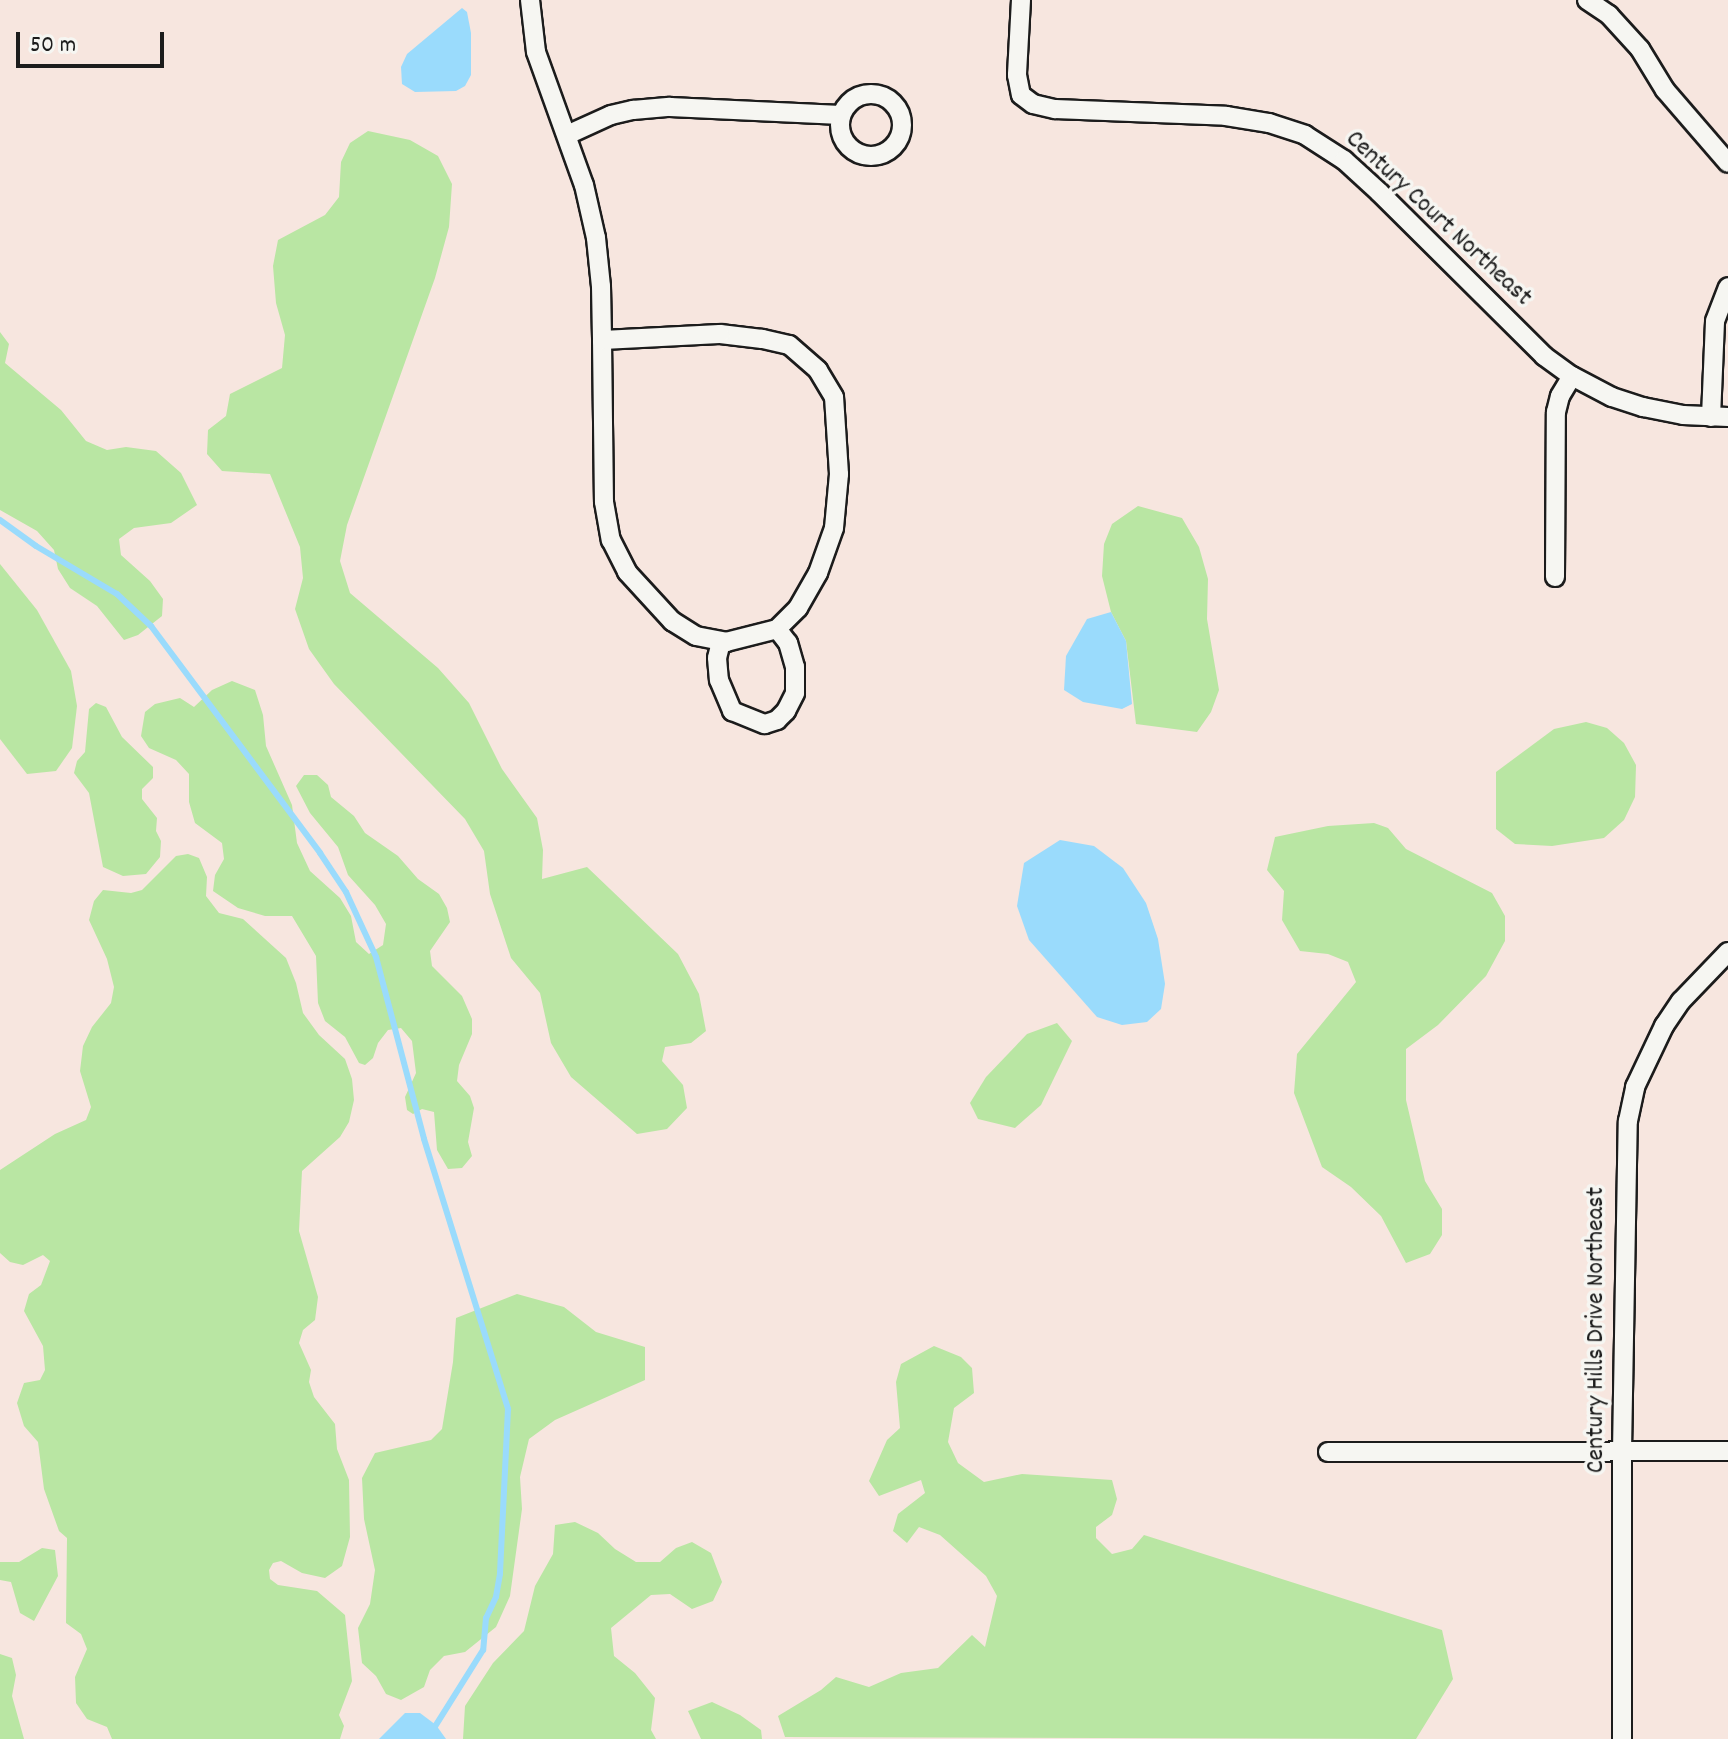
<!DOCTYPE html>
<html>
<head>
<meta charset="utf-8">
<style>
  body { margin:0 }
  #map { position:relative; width:1728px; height:1739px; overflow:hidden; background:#f7e6df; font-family:Dekko,sans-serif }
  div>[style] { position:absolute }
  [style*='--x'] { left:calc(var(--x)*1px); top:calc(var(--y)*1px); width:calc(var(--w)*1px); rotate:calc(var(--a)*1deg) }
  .green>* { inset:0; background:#b9e6a3 }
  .water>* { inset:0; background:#9adbfc }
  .stream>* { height:6px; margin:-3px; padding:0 3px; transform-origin:3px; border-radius:3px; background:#9adbfc }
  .roads { filter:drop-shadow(2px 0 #1c1c1c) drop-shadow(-2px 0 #1c1c1c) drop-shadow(0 2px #1c1c1c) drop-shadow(0 -2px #1c1c1c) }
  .street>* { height:18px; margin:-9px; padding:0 9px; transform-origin:9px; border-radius:9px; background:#f6f6f2 }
  .street>.ring { margin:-9px; padding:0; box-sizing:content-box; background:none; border:18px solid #f6f6f2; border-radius:50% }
  span { translate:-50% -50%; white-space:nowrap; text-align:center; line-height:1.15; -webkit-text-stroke:7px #f6f6f2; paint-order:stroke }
  .street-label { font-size:26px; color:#1c1c1c }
  .scale { position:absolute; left:16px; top:32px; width:148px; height:36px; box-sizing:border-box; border:4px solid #1c1c1c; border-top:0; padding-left:10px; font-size:24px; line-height:28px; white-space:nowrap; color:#1c1c1c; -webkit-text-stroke:6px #f6f6f2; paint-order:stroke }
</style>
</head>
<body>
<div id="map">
  <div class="green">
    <div style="clip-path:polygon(368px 131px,410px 140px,438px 156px,452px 184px,449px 227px,435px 278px,347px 525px,340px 561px,350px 593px,438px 668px,469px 703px,502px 769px,537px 818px,543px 850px,542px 879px,587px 867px,678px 954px,699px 994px,706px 1031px,691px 1043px,665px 1047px,662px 1061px,683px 1085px,687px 1108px,667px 1129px,637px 1134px,571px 1077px,551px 1043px,540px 993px,511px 958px,490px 894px,484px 851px,465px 819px,334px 684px,309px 649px,295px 609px,303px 578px,300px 547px,270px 474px,222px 471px,207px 454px,208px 430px,226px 416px,230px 394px,282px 368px,285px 335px,276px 303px,273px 266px,278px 240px,325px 215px,339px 197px,341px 162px,350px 143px)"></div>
    <div style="clip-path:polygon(0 332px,9px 344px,5px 363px,61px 410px,86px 441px,107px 450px,126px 447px,156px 451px,181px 473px,197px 505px,171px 523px,134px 528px,119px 539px,121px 555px,150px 581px,163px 599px,162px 616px,138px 635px,124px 640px,97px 606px,70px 588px,58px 569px,54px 550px,37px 531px,0 510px)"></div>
    <div style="clip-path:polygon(1138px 506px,1182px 518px,1199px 547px,1208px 579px,1207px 619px,1219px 690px,1211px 712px,1197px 732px,1136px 724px,1126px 641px,1111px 612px,1102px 576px,1104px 544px,1112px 524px)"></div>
    <div style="clip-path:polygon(0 564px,37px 610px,71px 671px,77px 706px,72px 748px,56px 771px,27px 774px,0 739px)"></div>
    <div style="clip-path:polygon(232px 681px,255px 690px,263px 715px,266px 746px,292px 805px,297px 843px,310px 871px,340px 898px,351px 916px,356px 942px,369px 954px,383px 945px,386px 924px,375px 905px,348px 875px,338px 847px,310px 813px,296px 786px,304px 775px,317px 775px,328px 785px,331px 797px,354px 816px,365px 833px,398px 856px,418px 879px,439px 894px,447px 908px,450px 922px,430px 951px,432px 966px,462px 996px,472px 1019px,472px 1034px,459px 1065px,457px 1081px,470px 1096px,474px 1108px,468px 1142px,472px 1156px,462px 1168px,448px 1169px,437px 1150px,434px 1112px,422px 1109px,413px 1114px,407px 1110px,405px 1097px,416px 1073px,412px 1041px,401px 1028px,388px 1030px,378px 1043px,373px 1058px,365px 1065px,359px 1063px,345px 1037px,325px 1021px,318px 1003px,316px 956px,292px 916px,265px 916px,238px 908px,213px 891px,215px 875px,224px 859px,222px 843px,195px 823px,189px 802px,189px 774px,176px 760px,149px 748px,141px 736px,145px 712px,155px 704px,180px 698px,194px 707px,212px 690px)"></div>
    <div style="clip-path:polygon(96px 703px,106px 707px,122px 737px,153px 767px,153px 778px,142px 789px,142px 799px,157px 818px,156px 831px,161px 841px,160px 857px,146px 874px,123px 876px,103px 867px,89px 793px,74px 773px,77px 761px,85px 752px,89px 709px)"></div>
    <div style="clip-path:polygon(1586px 722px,1607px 728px,1624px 743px,1636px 765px,1635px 797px,1624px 820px,1604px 838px,1552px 846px,1515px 844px,1496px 829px,1496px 772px,1554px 729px)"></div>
    <div style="clip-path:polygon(1374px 823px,1388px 828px,1406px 849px,1492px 893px,1505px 916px,1505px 941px,1486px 976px,1438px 1025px,1406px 1049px,1406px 1100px,1425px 1181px,1442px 1209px,1442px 1235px,1430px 1254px,1406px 1263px,1381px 1216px,1351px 1187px,1322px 1167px,1294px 1093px,1297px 1054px,1356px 982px,1348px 962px,1328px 954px,1300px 951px,1282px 920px,1284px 891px,1267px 870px,1275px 837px,1328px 826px)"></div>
    <div style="clip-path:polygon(188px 854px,199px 858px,207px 877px,206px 896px,219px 913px,243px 919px,286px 958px,296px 983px,303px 1013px,319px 1035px,345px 1059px,352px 1079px,354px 1100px,349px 1122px,340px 1137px,302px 1171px,299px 1231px,318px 1297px,315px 1320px,303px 1330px,299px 1343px,311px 1370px,309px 1382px,314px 1397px,335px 1424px,337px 1449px,349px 1480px,350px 1537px,342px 1566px,325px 1578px,302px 1573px,281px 1561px,273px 1563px,269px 1570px,270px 1579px,278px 1585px,317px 1591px,345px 1615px,352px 1681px,339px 1715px,344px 1726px,340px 1739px,112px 1739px,107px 1727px,87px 1719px,76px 1703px,75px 1677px,87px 1649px,81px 1634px,66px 1623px,67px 1538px,59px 1531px,44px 1489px,38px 1442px,24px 1426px,17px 1403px,24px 1383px,40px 1380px,45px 1370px,43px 1346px,24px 1311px,29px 1294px,41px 1285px,50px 1261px,43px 1255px,23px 1265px,10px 1262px,0 1253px,0 1170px,55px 1134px,86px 1120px,91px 1107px,80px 1071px,83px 1046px,92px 1027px,111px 1003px,114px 987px,107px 959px,89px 920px,94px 901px,103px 890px,131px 893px,142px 890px,176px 856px)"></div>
    <div style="clip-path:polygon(1057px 1023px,1072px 1041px,1041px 1105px,1015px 1128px,978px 1119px,970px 1103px,986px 1077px,1027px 1034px)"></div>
    <div style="clip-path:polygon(517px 1294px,564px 1307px,596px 1332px,645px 1347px,645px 1380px,555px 1420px,529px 1439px,520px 1477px,522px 1509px,510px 1596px,496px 1627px,465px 1652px,444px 1656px,430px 1670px,424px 1687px,401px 1700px,386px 1694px,376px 1676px,362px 1663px,358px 1628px,370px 1604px,375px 1570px,364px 1519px,362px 1478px,375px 1453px,431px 1440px,442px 1429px,453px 1362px,456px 1318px)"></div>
    <div style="clip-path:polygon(934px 1346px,961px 1357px,972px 1368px,974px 1393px,954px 1408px,948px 1442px,958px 1463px,984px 1482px,1022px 1474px,1112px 1480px,1117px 1499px,1112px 1515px,1096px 1527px,1096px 1538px,1112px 1554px,1132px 1549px,1144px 1535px,1442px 1630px,1453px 1679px,1416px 1739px,785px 1737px,778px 1716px,821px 1690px,836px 1677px,869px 1687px,901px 1673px,938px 1668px,972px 1635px,985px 1647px,997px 1596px,986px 1576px,940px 1535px,919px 1527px,907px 1543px,893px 1531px,898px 1514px,925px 1493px,921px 1480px,879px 1496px,869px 1481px,887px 1440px,900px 1428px,896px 1382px,901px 1364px)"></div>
    <div style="clip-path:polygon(575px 1522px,598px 1533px,615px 1549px,636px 1562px,660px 1562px,676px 1548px,692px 1542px,711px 1553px,722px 1582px,713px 1601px,692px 1609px,670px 1594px,651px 1595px,611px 1628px,614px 1656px,635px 1673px,655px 1698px,651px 1730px,656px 1739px,463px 1739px,465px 1706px,493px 1663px,524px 1631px,535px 1586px,553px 1554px,555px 1525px)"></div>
    <div style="clip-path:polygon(42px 1548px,55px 1550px,58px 1576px,34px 1621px,20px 1613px,11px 1582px,0 1580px,0 1562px,19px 1562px)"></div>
    <div style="clip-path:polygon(0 1654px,12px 1658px,16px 1675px,12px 1696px,24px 1739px,0 1739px)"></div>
    <div style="clip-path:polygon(712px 1702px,740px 1715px,761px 1730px,762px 1739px,701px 1739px,688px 1711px)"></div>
  </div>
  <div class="water">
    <div style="clip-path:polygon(462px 8px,467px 12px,471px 33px,471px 75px,465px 86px,456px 91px,415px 92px,402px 84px,401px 67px,407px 54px)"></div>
    <div style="clip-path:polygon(1111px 612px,1126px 641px,1132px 704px,1122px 709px,1083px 702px,1064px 690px,1066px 656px,1087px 619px)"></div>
    <div style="clip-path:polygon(1060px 840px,1094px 846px,1123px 868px,1146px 903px,1158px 939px,1165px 984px,1161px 1009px,1147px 1022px,1122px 1025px,1097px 1017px,1029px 940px,1017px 906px,1024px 863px)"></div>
    <div style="clip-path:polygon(405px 1713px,420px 1713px,436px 1725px,446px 1739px,379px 1739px)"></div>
  </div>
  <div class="stream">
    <div style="--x:0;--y:520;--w:44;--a:35.8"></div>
    <div style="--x:36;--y:546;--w:94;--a:30.7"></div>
    <div style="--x:117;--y:594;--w:47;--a:43.3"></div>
    <div style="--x:151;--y:626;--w:283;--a:53.3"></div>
    <div style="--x:320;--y:853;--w:47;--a:56.3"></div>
    <div style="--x:346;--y:892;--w:72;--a:65.2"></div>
    <div style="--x:376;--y:957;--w:188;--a:75.2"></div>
    <div style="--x:424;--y:1139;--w:283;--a:72.7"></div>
    <div style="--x:508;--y:1409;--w:165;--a:92.8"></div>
    <div style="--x:500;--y:1574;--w:23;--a:100"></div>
    <div style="--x:496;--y:1597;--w:23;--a:115"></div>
    <div style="--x:486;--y:1618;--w:32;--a:95"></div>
    <div style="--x:483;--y:1650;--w:89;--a:122.1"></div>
  </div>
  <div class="roads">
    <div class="street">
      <div style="--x:530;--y:0;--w:52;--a:83.4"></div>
      <div style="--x:536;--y:52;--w:141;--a:70.2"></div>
      <div style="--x:584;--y:185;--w:54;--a:77.2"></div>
      <div style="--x:596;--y:238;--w:48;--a:84.1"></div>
      <div style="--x:601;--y:286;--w:54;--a:88.9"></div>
      <div style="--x:602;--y:340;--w:162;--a:89.3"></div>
      <div style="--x:604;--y:502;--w:39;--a:80"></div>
      <div style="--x:611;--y:540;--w:36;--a:63"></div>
      <div style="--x:627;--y:572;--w:67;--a:47.4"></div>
      <div style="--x:672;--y:621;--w:28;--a:32"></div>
      <div style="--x:696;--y:636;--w:31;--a:11"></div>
      <div style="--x:726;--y:642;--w:53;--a:-14.3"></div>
      <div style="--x:777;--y:629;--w:30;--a:-45"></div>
      <div style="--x:798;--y:608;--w:40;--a:-60.3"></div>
      <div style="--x:818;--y:573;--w:48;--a:-70.4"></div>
      <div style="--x:834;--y:528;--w:54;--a:-84.7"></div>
      <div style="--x:839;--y:474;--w:77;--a:-93.7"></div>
      <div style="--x:834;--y:397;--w:31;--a:-121"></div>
      <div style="--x:818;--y:370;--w:38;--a:-139"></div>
      <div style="--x:789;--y:345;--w:28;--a:-167"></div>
      <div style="--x:762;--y:339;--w:42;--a:-173.2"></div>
      <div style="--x:720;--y:334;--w:118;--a:177.1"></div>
      <div style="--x:1021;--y:0;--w:75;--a:93.1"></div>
      <div style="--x:1017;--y:75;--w:20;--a:79"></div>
      <div style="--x:1021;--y:95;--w:15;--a:37"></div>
      <div style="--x:1033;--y:104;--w:23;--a:13"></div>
      <div style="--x:1055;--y:109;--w:171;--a:2.3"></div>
      <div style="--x:1226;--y:116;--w:44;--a:9.2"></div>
      <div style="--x:1269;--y:123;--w:38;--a:18"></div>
      <div style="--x:1305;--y:135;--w:46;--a:32.7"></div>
      <div style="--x:1344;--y:160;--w:47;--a:42.4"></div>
      <div style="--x:1379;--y:192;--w:233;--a:44.8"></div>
      <div style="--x:1544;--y:356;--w:34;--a:36"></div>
      <div style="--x:1572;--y:376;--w:45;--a:27.7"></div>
      <div style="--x:1612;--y:397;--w:33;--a:18"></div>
      <div style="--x:1643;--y:407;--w:41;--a:11.3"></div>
      <div style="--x:1683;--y:415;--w:45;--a:2.5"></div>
      <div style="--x:1587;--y:0;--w:27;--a:34"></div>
      <div style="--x:1609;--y:15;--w:46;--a:47.6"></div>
      <div style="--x:1640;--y:49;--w:48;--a:58.6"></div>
      <div style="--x:1665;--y:90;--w:96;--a:49.2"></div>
      <div class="ring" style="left:840px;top:94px;width:44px;height:44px"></div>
      <div style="--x:567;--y:135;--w:48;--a:-24.4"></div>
      <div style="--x:611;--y:115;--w:23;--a:-13"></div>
      <div style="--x:633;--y:110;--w:37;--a:-5"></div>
      <div style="--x:670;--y:107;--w:171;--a:2.7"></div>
      <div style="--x:1711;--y:417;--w:96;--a:-87.6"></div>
      <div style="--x:1715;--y:321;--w:36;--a:-69"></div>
      <div style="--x:1555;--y:577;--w:165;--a:-89.7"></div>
      <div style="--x:1556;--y:412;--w:16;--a:-76"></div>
      <div style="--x:1560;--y:396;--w:23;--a:-59"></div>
      <div style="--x:721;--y:642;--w:16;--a:104"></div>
      <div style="--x:717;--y:658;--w:22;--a:85"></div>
      <div style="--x:719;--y:680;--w:34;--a:67"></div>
      <div style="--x:732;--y:711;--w:35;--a:22"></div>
      <div style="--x:765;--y:724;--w:13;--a:-18"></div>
      <div style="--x:777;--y:720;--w:13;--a:-45"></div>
      <div style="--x:786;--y:711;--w:20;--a:-63"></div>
      <div style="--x:795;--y:693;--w:26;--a:-90"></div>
      <div style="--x:795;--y:667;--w:25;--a:-106"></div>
      <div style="--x:788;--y:643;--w:18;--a:-128"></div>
      <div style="--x:1328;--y:1452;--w:400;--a:-0.1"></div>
      <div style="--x:1622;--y:1739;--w:288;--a:-90"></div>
      <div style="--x:1622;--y:1451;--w:330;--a:-89"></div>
      <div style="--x:1628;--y:1121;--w:35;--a:-78"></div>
      <div style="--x:1635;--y:1087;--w:68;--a:-64.6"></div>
      <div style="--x:1664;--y:1026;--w:30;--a:-56"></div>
      <div style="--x:1681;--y:1001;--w:68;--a:-46.2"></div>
    </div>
  </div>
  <div class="street-label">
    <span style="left:1438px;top:219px;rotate:43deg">Century Court Northeast</span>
    <span style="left:1597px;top:1330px;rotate:-90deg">Century Hills Drive Northeast</span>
  </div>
  <div class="scale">50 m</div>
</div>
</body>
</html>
